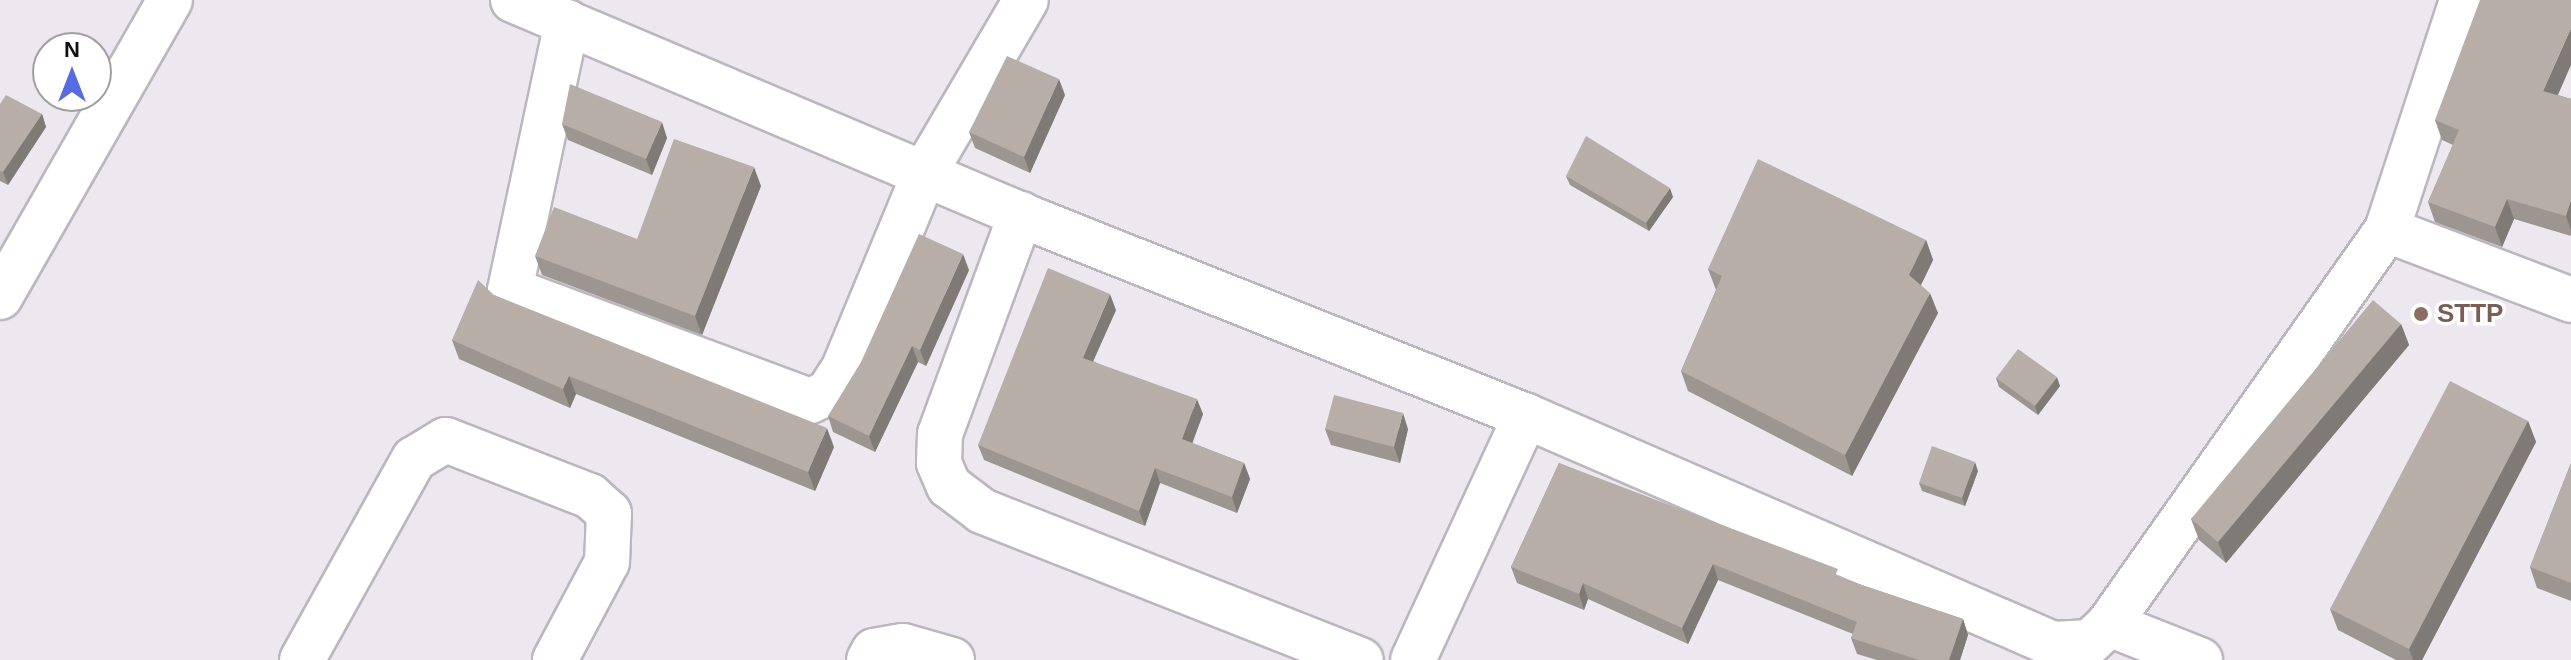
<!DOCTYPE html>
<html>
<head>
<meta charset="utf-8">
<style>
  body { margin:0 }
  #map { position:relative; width:2571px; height:660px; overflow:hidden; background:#ede7f0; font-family:Helvetica,sans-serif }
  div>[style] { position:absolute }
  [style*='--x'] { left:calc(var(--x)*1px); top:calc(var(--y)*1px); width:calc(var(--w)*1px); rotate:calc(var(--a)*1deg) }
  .roads { filter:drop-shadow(2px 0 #bbb6bf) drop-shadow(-2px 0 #bbb6bf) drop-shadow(0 2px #bbb6bf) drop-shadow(0 -2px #bbb6bf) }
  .minor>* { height:44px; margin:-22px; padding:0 22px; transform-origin:22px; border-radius:22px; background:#fff }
  .wall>* { inset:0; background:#9d9690 }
  .shaded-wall>* { inset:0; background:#7f7a75 }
  .building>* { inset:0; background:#b6aea7 }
  .dots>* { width:22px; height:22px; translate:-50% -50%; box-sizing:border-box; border:4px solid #fff; border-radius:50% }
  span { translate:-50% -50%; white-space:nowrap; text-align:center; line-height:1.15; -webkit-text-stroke:7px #fff; paint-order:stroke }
  .education-label { font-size:26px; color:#785e54; font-weight:700 }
  .left { translate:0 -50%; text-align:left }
  .north { position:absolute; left:32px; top:32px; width:80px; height:80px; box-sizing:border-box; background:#fff; border:2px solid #a09fa0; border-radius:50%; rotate:0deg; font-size:22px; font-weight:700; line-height:32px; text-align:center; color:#110f12 }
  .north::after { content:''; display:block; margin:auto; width:28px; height:36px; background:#576ce2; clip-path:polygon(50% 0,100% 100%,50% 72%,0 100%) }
</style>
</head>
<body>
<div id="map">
  <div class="roads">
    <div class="minor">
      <div style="--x:513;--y:0;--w:562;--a:22.92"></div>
      <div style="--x:1031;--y:219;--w:533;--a:21.7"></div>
      <div style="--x:1526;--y:416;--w:574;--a:23.4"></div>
      <div style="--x:2053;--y:644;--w:37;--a:-3"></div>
      <div style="--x:2090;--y:642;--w:26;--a:-43"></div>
      <div style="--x:2109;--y:624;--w:98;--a:21.6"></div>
      <div style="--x:567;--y:22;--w:274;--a:102"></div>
      <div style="--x:510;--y:290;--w:320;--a:20.3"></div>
      <div style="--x:810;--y:401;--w:20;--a:-24"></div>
      <div style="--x:828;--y:393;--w:30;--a:-57"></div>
      <div style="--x:844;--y:368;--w:212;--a:-67.5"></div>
      <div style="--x:925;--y:172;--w:199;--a:-59.6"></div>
      <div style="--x:1021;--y:214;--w:234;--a:110.2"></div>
      <div style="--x:940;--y:434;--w:29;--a:92"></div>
      <div style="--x:939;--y:463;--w:25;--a:67"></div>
      <div style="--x:949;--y:486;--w:41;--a:37.1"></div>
      <div style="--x:982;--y:511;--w:407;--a:21.5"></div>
      <div style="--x:2387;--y:230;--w:197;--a:20.8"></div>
      <div style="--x:0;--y:297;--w:342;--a:-60.2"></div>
      <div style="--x:2109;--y:624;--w:482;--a:-54.8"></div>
      <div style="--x:2387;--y:230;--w:242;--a:-71.9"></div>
      <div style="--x:302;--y:660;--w:230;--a:-60.9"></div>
      <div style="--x:414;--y:459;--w:37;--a:-31"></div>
      <div style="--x:446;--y:440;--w:155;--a:21.3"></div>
      <div style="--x:590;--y:496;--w:25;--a:42"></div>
      <div style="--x:609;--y:513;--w:49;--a:92.3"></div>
      <div style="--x:607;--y:562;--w:111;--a:118"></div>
      <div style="--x:869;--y:660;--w:10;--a:-61"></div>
      <div style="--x:874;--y:651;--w:29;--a:-10"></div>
      <div style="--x:903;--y:646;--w:51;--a:15.9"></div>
      <div style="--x:1413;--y:660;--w:269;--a:-65.2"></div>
    </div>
  </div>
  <div class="wall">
    <div style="clip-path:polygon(1065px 95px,1030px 173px,975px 148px,969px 132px)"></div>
    <div style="clip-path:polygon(2558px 95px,2571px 99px,2571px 236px,2514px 219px,2502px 247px,2435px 222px,2428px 202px,2453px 145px,2442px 140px,2435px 120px)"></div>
    <div style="clip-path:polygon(0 104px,42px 114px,46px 127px,8px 185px,0 181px)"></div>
    <div style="clip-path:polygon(562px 124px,667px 138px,652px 175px,568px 140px)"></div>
    <div style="clip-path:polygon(1566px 176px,1673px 197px,1649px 231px,1570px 185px)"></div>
    <div style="clip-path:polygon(761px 186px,702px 335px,542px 275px,535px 256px,637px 239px)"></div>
    <div style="clip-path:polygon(1926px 240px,1933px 260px,1921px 285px,1938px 313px,1852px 476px,1688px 391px,1681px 371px,1716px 290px,1708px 269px)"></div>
    <div style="clip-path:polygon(969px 270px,926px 366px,918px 362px,875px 452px,833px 432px,828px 416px)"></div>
    <div style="clip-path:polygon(494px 295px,834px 447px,815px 491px,576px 394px,570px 408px,459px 359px,452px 340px)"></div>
    <div style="clip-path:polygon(1116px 310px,1093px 361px,1203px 414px,1192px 443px,1244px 463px,1250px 479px,1237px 513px,1160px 483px,1145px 526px,984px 460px,978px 445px)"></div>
    <div style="clip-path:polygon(2401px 324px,2409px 345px,2226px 563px,2199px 540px,2191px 519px)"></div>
    <div style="clip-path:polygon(1996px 378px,2060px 386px,2038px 415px,1999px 387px)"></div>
    <div style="clip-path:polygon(2528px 421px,2536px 442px,2422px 660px,2396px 660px,2338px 630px,2330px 609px)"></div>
    <div style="clip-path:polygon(1325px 429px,1408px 429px,1400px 463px,1331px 445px)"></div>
    <div style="clip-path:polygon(1559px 463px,1841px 578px,1963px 619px,1968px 635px,1960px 660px,1877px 660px,1857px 654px,1851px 638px,1853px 634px,1718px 580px,1688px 644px,1588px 599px,1584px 610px,1517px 583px,1511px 567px)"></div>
    <div style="clip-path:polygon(2571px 463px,2571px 601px,2537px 588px,2530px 567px)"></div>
    <div style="clip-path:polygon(1978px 471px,1965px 506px,1922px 491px,1919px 483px)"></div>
  </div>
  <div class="shaded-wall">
    <div style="clip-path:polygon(2571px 28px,2571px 65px,2551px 111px,2543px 91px)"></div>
    <div style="clip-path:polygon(1059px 79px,1065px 95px,1030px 173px,1024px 157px)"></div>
    <div style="clip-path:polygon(42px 114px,46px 127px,8px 185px,3px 172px)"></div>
    <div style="clip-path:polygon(662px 122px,667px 138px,652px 175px,646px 159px)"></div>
    <div style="clip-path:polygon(754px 167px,761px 186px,702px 335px,695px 316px)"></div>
    <div style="clip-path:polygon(1670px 188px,1673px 197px,1649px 231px,1646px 223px)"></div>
    <div style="clip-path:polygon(2507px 199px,2514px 219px,2502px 247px,2495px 227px)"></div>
    <div style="clip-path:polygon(2571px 200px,2571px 230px,2566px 216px)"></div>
    <div style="clip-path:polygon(1926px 240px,1933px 260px,1916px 295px,1909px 275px)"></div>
    <div style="clip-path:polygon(963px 254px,969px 270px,926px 366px,920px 350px)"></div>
    <div style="clip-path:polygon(1930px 293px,1938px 313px,1852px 476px,1845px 455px)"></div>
    <div style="clip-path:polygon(1110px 294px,1116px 310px,1088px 373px,1083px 358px)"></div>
    <div style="clip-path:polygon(2401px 324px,2409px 345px,2226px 563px,2218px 542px)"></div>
    <div style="clip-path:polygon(912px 346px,918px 362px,875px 452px,869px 436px)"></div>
    <div style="clip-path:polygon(569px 376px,576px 394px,570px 408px,563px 389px)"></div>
    <div style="clip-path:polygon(2057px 377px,2060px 386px,2038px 415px,2035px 406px)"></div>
    <div style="clip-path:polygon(1197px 399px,1203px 414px,1188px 455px,1182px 439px)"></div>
    <div style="clip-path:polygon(1403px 413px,1408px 429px,1400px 463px,1394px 447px)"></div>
    <div style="clip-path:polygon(2528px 421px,2536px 442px,2422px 660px,2413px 660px,2409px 649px)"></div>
    <div style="clip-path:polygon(827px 428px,834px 447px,815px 491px,808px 472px)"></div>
    <div style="clip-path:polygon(1975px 462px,1978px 471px,1965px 506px,1962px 498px)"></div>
    <div style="clip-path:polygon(1244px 463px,1250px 479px,1237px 513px,1232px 497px)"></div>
    <div style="clip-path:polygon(1155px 468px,1160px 483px,1145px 526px,1139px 511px)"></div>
    <div style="clip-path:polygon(1713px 564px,1718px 580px,1688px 644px,1682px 628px)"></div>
    <div style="clip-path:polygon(1583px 583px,1588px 599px,1584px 610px,1579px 594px)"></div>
    <div style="clip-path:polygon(1963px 619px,1968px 635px,1960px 660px,1949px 660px)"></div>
  </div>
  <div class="building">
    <div style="clip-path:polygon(2480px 0,2571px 0,2571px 28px,2543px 91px,2571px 99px,2571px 200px,2566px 216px,2507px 199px,2495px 227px,2428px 202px,2459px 130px,2435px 120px)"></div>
    <div style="clip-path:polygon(1007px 56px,1059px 79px,1024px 157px,969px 132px)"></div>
    <div style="clip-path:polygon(570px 84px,662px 122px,646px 159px,562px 124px)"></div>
    <div style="clip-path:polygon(6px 95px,42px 114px,3px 172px,0 171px,0 104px)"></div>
    <div style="clip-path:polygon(1586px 136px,1670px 188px,1646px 223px,1566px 176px)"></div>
    <div style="clip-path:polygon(674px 139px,754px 167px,695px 316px,535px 256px,554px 207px,637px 239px)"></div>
    <div style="clip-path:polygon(1758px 159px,1926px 240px,1909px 275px,1930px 293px,1845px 455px,1681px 371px,1722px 276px,1708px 269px)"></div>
    <div style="clip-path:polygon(919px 234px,963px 254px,920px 350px,912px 346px,869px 436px,828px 416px,861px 362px)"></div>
    <div style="clip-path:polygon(1048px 268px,1110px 294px,1083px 358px,1197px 399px,1182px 439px,1244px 463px,1232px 497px,1155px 468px,1139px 511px,978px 445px)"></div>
    <div style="clip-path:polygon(478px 280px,494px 295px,827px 428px,808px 472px,569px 376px,563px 389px,452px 340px)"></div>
    <div style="clip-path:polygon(2373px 300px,2401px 324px,2218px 542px,2191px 519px)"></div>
    <div style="clip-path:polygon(2018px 349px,2057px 377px,2035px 406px,1996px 378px)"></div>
    <div style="clip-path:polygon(2450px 381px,2528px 421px,2409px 649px,2330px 609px)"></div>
    <div style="clip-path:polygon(1334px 395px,1403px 413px,1394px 447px,1325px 429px)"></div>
    <div style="clip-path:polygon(1932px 446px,1975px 462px,1962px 498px,1919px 483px)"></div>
    <div style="clip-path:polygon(1559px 463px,1838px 569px,1835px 576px,1963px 619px,1949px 660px,1919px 660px,1851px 638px,1857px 622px,1713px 564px,1682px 628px,1583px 583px,1579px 594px,1511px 567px)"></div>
    <div style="clip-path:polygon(2571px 463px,2571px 583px,2530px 567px)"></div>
  </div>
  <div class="dots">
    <div style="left:2421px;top:314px;background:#8d6e63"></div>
  </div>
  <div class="education-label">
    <span class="left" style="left:2437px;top:314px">STTP</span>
  </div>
  <div class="north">N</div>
</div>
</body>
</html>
